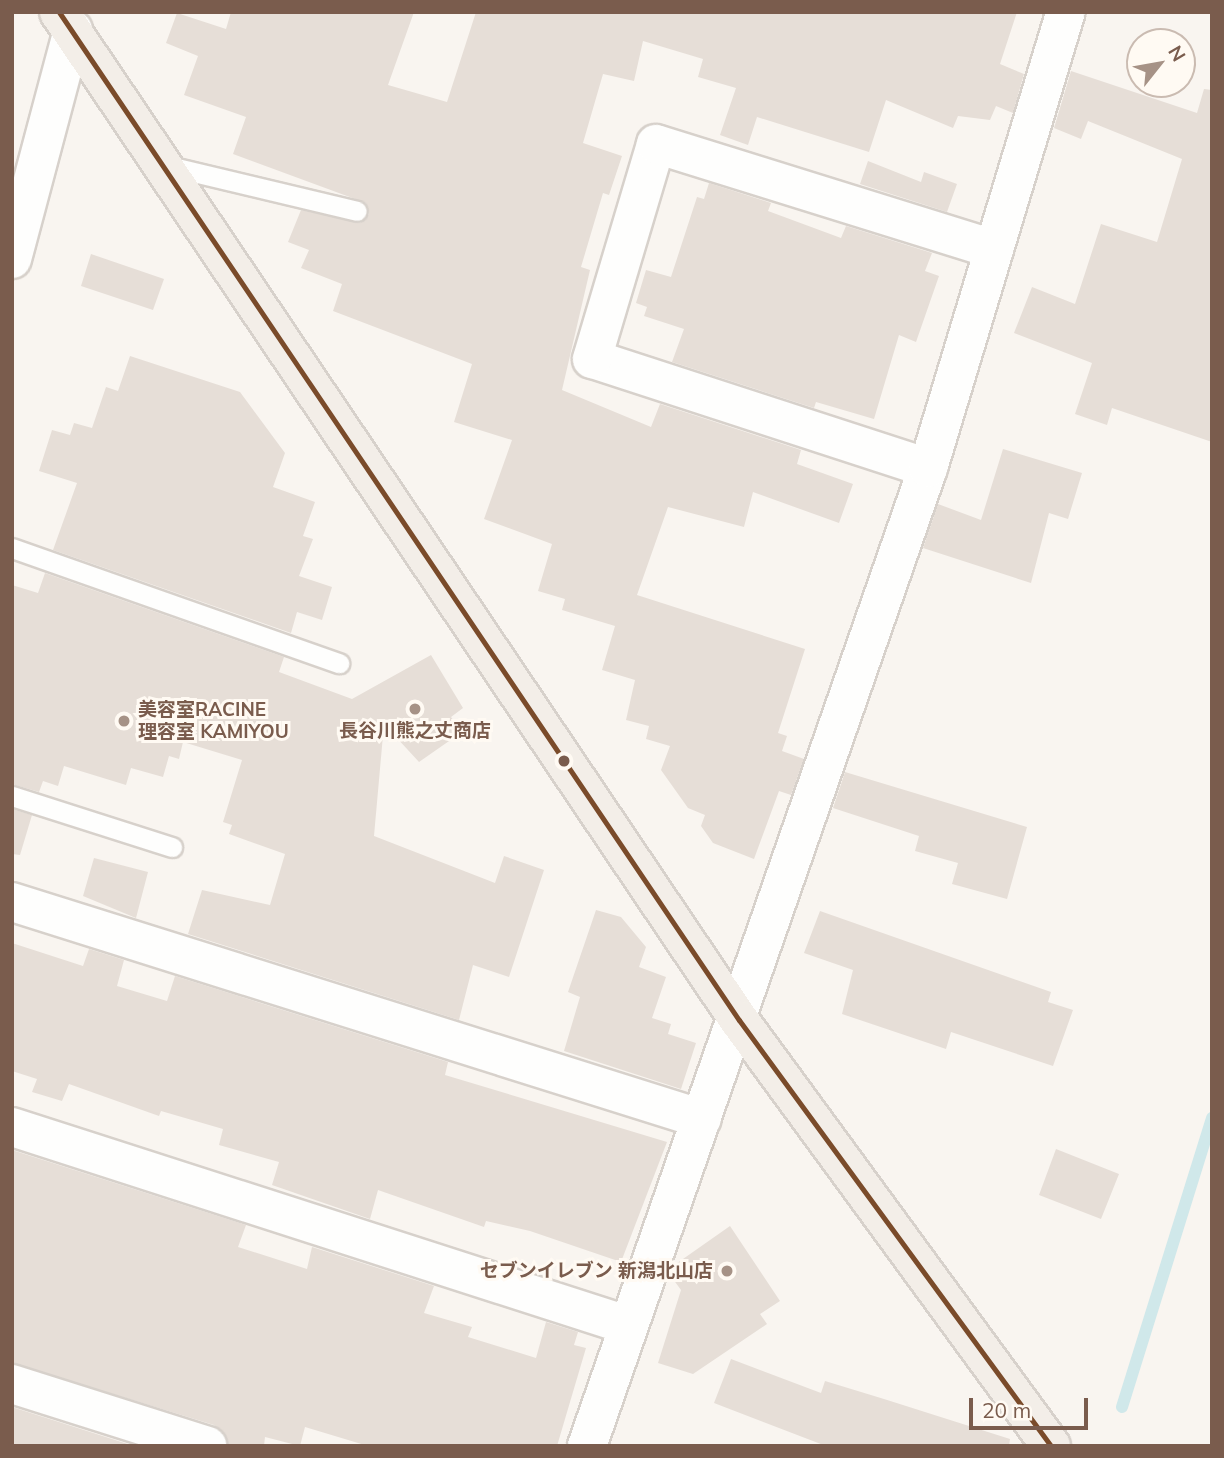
<!DOCTYPE html>
<html>
<head>
<meta charset="utf-8">
<style>
  body { margin:0 }
  #map { position:relative; width:1224px; height:1458px; overflow:hidden; background:#f9f5f0; font-family:Mulish,"Noto Sans JP",sans-serif }
  div>[style] { position:absolute }
  [style*='--x'] { left:calc(var(--x)*1px); top:calc(var(--y)*1px); width:calc(var(--w)*1px); rotate:calc(var(--a)*1deg) }
  .stream>* { height:12px; margin:-6px; padding:0 6px; transform-origin:6px; border-radius:6px; background:#d0e8ea }
  .building>* { inset:0; background:#e6ded7 }
  .roads { filter:drop-shadow(2px 0 #d7d1cb) drop-shadow(-2px 0 #d7d1cb) drop-shadow(0 2px #d7d1cb) drop-shadow(0 -2px #d7d1cb) }
  .service>* { height:19px; margin:-9.5px; padding:0 9.5px; transform-origin:9.5px; border-radius:9.5px; background:#fefefd }
  .minor>* { height:38px; margin:-19px; padding:0 19px; transform-origin:19px; border-radius:19px; background:#fefefd }
  .primary>* { height:38px; margin:-19px; padding:0 19px; transform-origin:19px; border-radius:19px; background:#f3eee8 }
  .bus-1>* { height:5px; margin:-2.5px; padding:0 2.5px; transform-origin:2.5px; border-radius:2.5px; background:#7a4b2a }
  .dots>* { width:19px; height:19px; translate:-50% -50%; box-sizing:border-box; border:4px solid #fffaf3; border-radius:50% }
  span { translate:-50% -50%; white-space:nowrap; text-align:center; line-height:1.15; -webkit-text-stroke:6px #fffaf3; paint-order:stroke }
  .poi-label { font-size:19px; color:#7a5c4d; font-weight:700 }
  .left { translate:0 -50%; text-align:left }
  .right { translate:-100% -50%; text-align:right }
  .frame { position:absolute; inset:0; border:14px solid #7a5c4d; pointer-events:none }
  .north { position:absolute; left:1126px; top:28px; width:70px; height:70px; box-sizing:border-box; background:#fffaf3; border:2px solid #cabbb1; border-radius:50%; rotate:59deg; font-size:19px; font-weight:700; line-height:28px; text-align:center; color:#7a5c4d }
  .north::after { content:''; display:block; margin:auto; width:24px; height:32px; background:#a69286; clip-path:polygon(50% 0,100% 100%,50% 72%,0 100%) }
  .scale { position:absolute; left:969px; top:1398px; width:119px; height:32px; box-sizing:border-box; border:4px solid #7a5c4d; border-top:0; padding-left:9px; font-size:21px; line-height:24px; white-space:nowrap; color:#7a5c4d; -webkit-text-stroke:5px #fffaf3; paint-order:stroke }
</style>
</head>
<body>
<div id="map">
  <div class="stream">
    <div style="--x:1122;--y:1407;--w:303;--a:-72.7"></div>
  </div>
  <div class="building">
    <div style="clip-path:polygon(231px 12px,414px 12px,388px 85px,447px 102px,476px 12px,1017px 12px,1000px 64px,1024px 74px,1013px 113px,996px 106px,990px 120px,958px 116px,953px 128px,886px 100px,869px 152px,757px 117px,748px 145px,720px 135px,736px 88px,698px 77px,703px 59px,643px 41px,634px 81px,603px 74px,583px 143px,622px 156px,609px 195px,603px 193px,581px 267px,590px 270px,562px 390px,651px 427px,660px 404px,801px 450px,797px 464px,853px 484px,839px 523px,753px 492px,744px 527px,668px 507px,637px 595px,805px 649px,778px 733px,787px 736px,782px 751px,804px 759px,791px 795px,779px 791px,754px 859px,713px 843px,701px 826px,705px 815px,688px 808px,661px 770px,670px 746px,646px 739px,649px 726px,626px 720px,635px 680px,602px 670px,615px 626px,562px 610px,565px 599px,538px 591px,552px 544px,484px 519px,512px 440px,454px 422px,472px 364px,333px 311px,342px 284px,301px 268px,309px 250px,288px 242px,301px 210px,360px 223px,369px 214px,366px 203px,233px 154px,246px 117px,184px 95px,198px 56px,166px 43px,177px 13px,226px 29px)"></div>
    <div style="clip-path:polygon(1071px 71px,1197px 113px,1204px 89px,1212px 90px,1212px 442px,1112px 408px,1107px 425px,1075px 414px,1092px 363px,1014px 333px,1032px 287px,1075px 304px,1101px 224px,1157px 242px,1182px 159px,1088px 121px,1081px 139px,1054px 128px)"></div>
    <div style="clip-path:polygon(868px 161px,921px 182px,924px 172px,957px 184px,947px 212px,860px 184px)"></div>
    <div style="clip-path:polygon(709px 183px,771px 203px,768px 211px,841px 238px,846px 226px,932px 253px,925px 271px,939px 276px,916px 342px,899px 335px,874px 419px,816px 402px,814px 408px,672px 362px,684px 329px,644px 316px,647px 307px,636px 303px,646px 270px,671px 277px,697px 197px,704px 199px)"></div>
    <div style="clip-path:polygon(91px 254px,164px 279px,153px 310px,81px 286px)"></div>
    <div style="clip-path:polygon(130px 356px,240px 392px,285px 453px,273px 487px,315px 502px,303px 536px,313px 539px,299px 576px,332px 587px,322px 620px,297px 612px,291px 633px,53px 550px,77px 483px,39px 471px,52px 430px,70px 435px,74px 423px,92px 428px,106px 387px,118px 391px)"></div>
    <div style="clip-path:polygon(1003px 449px,1082px 473px,1068px 519px,1049px 513px,1031px 583px,923px 548px,938px 504px,981px 520px)"></div>
    <div style="clip-path:polygon(45px 573px,284px 657px,279px 672px,352px 699px,431px 655px,463px 708px,451px 717px,462px 732px,419px 762px,384px 724px,374px 836px,495px 883px,504px 856px,544px 870px,509px 977px,473px 965px,459px 1020px,188px 934px,202px 890px,270px 905px,285px 854px,229px 834px,232px 825px,223px 822px,242px 760px,183px 742px,179px 759px,169px 756px,163px 777px,131px 768px,126px 785px,64px 766px,58px 786px,43px 781px,39px 792px,12px 784px,12px 585px,38px 593px)"></div>
    <div style="clip-path:polygon(845px 772px,1027px 827px,1007px 899px,952px 884px,958px 863px,915px 851px,919px 836px,833px 808px)"></div>
    <div style="clip-path:polygon(12px 809px,32px 815px,20px 855px,12px 854px)"></div>
    <div style="clip-path:polygon(94px 858px,148px 872px,136px 918px,83px 896px)"></div>
    <div style="clip-path:polygon(596px 910px,621px 917px,646px 947px,639px 967px,666px 977px,652px 1018px,671px 1024px,668px 1034px,696px 1043px,681px 1089px,564px 1051px,580px 997px,568px 992px)"></div>
    <div style="clip-path:polygon(820px 911px,1051px 992px,1048px 1002px,1073px 1010px,1053px 1066px,951px 1032px,946px 1049px,842px 1014px,853px 970px,804px 953px)"></div>
    <div style="clip-path:polygon(12px 943px,83px 966px,89px 949px,124px 960px,117px 986px,167px 1001px,175px 976px,448px 1062px,445px 1075px,667px 1142px,621px 1262px,530px 1231px,486px 1221px,484px 1227px,378px 1190px,370px 1219px,272px 1185px,279px 1162px,219px 1145px,223px 1129px,161px 1111px,159px 1116px,69px 1084px,62px 1101px,32px 1092px,37px 1079px,12px 1071px)"></div>
    <div style="clip-path:polygon(1056px 1149px,1119px 1174px,1101px 1219px,1039px 1195px)"></div>
    <div style="clip-path:polygon(12px 1150px,246px 1225px,238px 1247px,307px 1269px,312px 1247px,434px 1286px,424px 1313px,472px 1327px,468px 1337px,536px 1358px,546px 1322px,578px 1332px,574px 1345px,586px 1348px,557px 1446px,368px 1446px,305px 1427px,300px 1446px,265px 1437px,264px 1446px,228px 1446px,214px 1425px,12px 1363px)"></div>
    <div style="clip-path:polygon(730px 1226px,780px 1301px,760px 1314px,767px 1324px,693px 1374px,658px 1363px,681px 1290px,670px 1275px,673px 1266px)"></div>
    <div style="clip-path:polygon(731px 1359px,821px 1393px,825px 1381px,884px 1399px,1010px 1439px,1009px 1446px,826px 1446px,714px 1403px)"></div>
    <div style="clip-path:polygon(12px 1407px,134px 1446px,12px 1446px)"></div>
  </div>
  <div class="roads">
    <div class="service">
      <div style="--x:164;--y:165;--w:198;--a:13.4"></div>
      <div style="--x:12;--y:548;--w:347;--a:19.4"></div>
      <div style="--x:12;--y:796;--w:168;--a:17.7"></div>
    </div>
    <div class="minor">
      <div style="--x:12;--y:259;--w:237;--a:-75.1"></div>
      <div style="--x:928;--y:468;--w:353;--a:-162"></div>
      <div style="--x:592;--y:359;--w:224;--a:-73.4"></div>
      <div style="--x:656;--y:144;--w:354;--a:17.3"></div>
      <div style="--x:12;--y:902;--w:723;--a:17.46"></div>
      <div style="--x:12;--y:1127;--w:646;--a:17.85"></div>
      <div style="--x:12;--y:1384;--w:205;--a:17.6"></div>
      <div style="--x:587;--y:1446;--w:1036;--a:-70.78"></div>
      <div style="--x:928;--y:468;--w:476;--a:-73.2"></div>
    </div>
    <div class="primary">
      <div style="--x:59;--y:12;--w:1216;--a:56"></div>
      <div style="--x:739;--y:1020;--w:528;--a:53.78"></div>
    </div>
  </div>
  <div class="bus-1">
    <div style="--x:59;--y:12;--w:1216;--a:56"></div>
    <div style="--x:739;--y:1020;--w:528;--a:53.78"></div>
  </div>
  <div class="dots">
    <div style="left:415px;top:709px;background:#a69286"></div>
    <div style="left:124px;top:721px;background:#a69286"></div>
    <div style="left:564px;top:761px;background:#7a5c4d"></div>
    <div style="left:727px;top:1271px;background:#a69286"></div>
  </div>
  <div class="poi-label">
    <span class="left" style="left:138px;top:721px">美容室RACINE<br>理容室 KAMIYOU</span>
    <span style="left:415px;top:731px">長谷川熊之丈商店</span>
    <span class="right" style="left:713px;top:1271px">セブンイレブン 新潟北山店</span>
  </div>
  <div class="frame"></div>
  <div class="north">N</div>
  <div class="scale">20 m</div>
</div>
</body>
</html>
